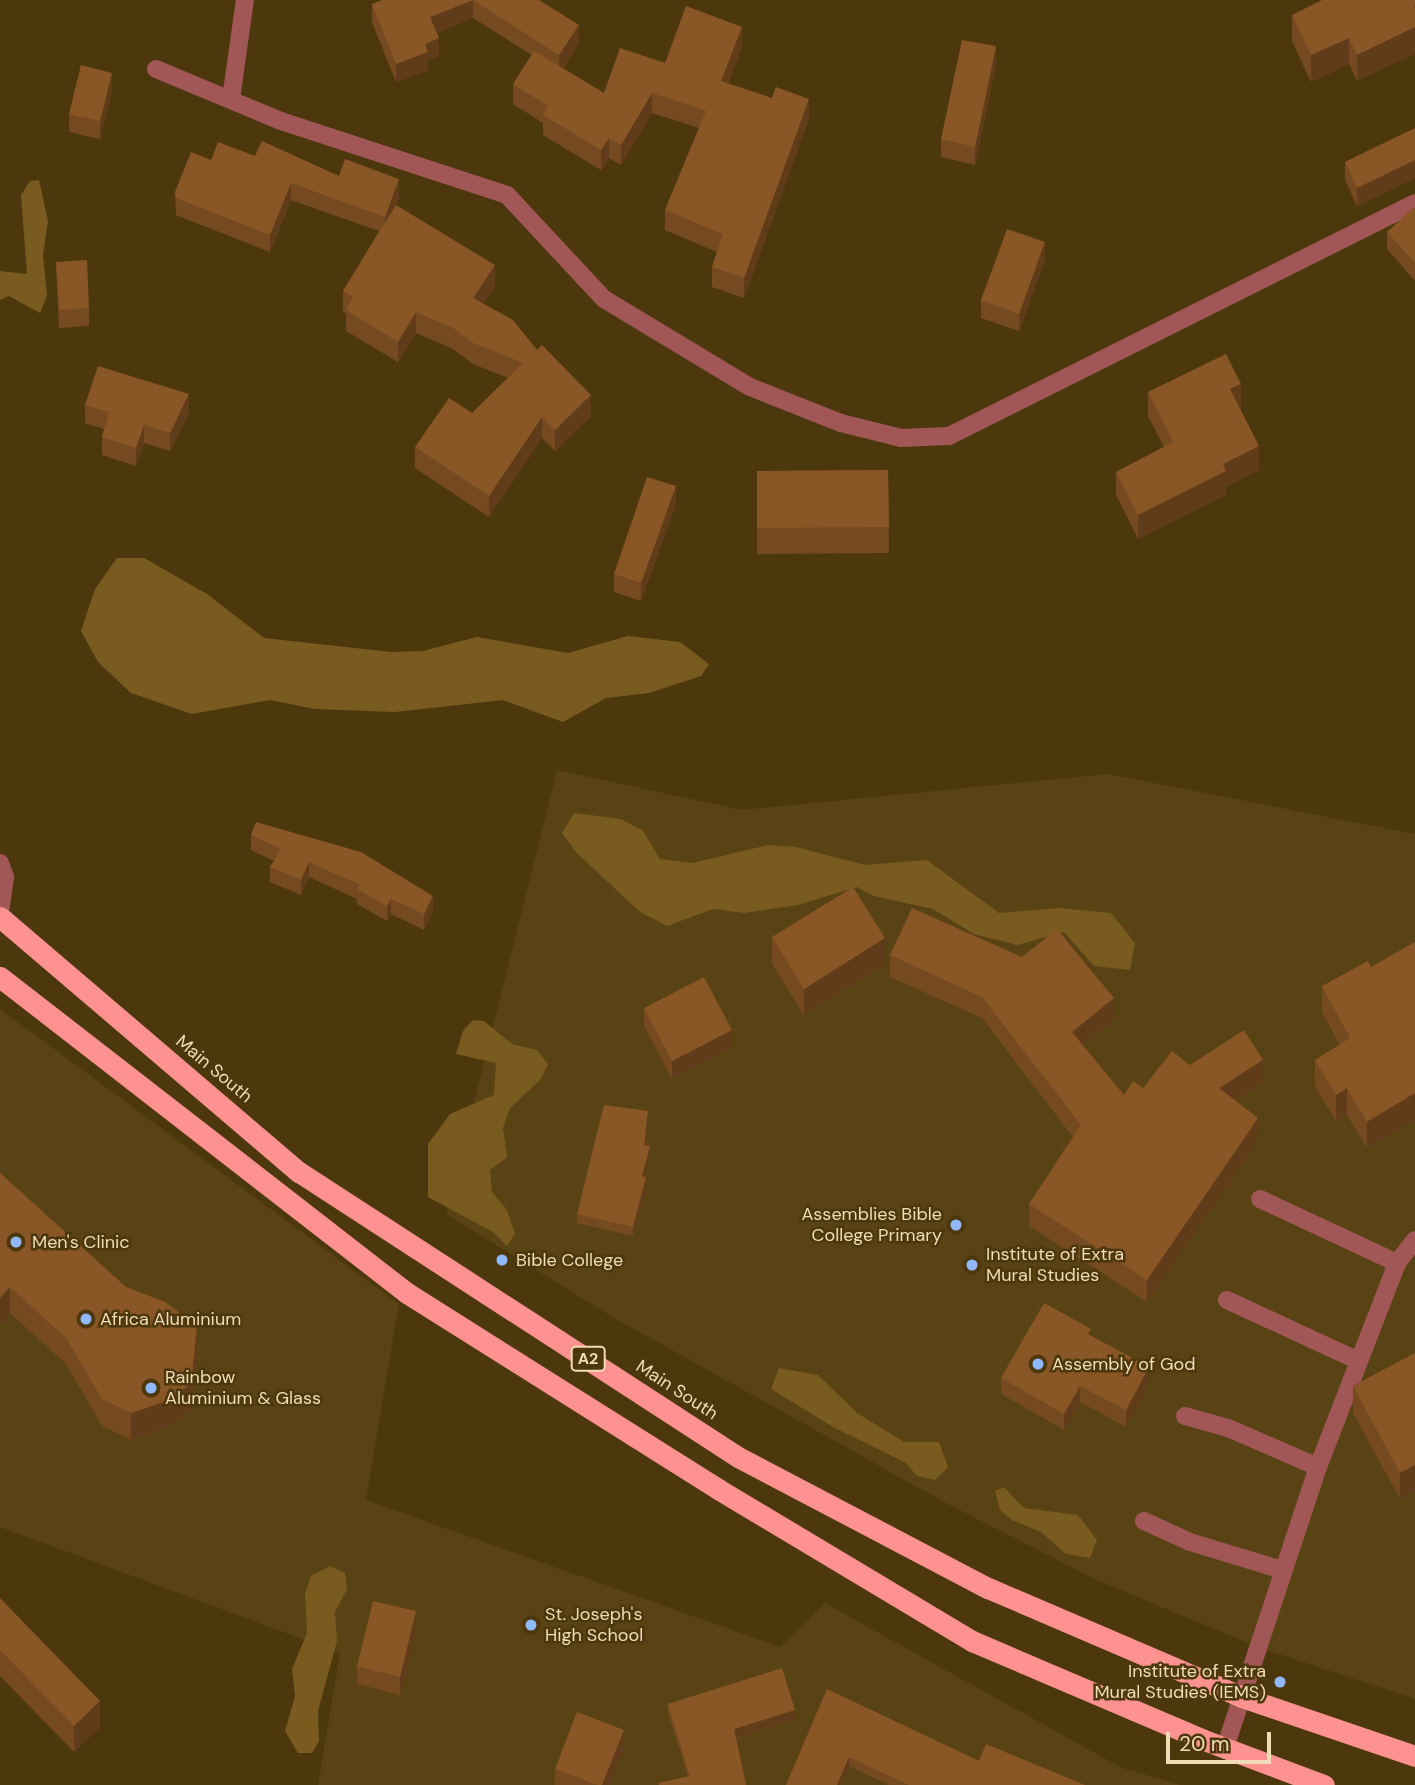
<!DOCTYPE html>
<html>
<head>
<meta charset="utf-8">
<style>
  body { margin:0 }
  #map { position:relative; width:1415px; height:1785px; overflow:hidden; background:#4d380e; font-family:"DM Sans",sans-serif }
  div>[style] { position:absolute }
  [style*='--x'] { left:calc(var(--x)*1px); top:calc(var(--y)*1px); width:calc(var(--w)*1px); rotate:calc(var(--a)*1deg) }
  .built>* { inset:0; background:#594213 }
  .green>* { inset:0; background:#795b20 }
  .minor>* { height:18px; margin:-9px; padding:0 9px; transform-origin:9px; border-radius:9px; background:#a05756 }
  .highway>* { height:21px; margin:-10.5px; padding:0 10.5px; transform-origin:10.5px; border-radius:10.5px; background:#fd9290 }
  .wall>* { inset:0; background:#764a20 }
  .shaded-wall>* { inset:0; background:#603c1a }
  .building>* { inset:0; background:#895625 }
  .dots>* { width:19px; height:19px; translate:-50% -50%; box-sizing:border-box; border:4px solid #4d380e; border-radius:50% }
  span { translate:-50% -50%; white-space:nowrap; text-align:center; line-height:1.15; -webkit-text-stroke:5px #4d380e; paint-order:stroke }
  .shield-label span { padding:2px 5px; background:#4d380e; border:2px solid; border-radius:5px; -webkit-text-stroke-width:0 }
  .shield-label { font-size:16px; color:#f1dcb7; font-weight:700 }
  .street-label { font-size:18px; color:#f1dcb7 }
  .poi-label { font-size:18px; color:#f1dcb7 }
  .right { translate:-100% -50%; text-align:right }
  .left { translate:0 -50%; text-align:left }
  .scale { position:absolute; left:1166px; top:1732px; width:105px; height:32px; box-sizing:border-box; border:4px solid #f1dcb7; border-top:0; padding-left:9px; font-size:21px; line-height:24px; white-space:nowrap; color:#f1dcb7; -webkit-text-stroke:5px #4d380e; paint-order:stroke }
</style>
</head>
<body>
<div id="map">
  <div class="built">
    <div style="clip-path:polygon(557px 770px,742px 810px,1108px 774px,1415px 834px,1415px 1699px,1255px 1646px,1099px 1581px,944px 1502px,611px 1316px,446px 1214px)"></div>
    <div style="clip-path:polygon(0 1009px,399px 1304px,366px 1500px,780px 1647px,825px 1603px,1122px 1768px,1181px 1785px,318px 1785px,340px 1653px,0 1527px)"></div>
  </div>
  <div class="green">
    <div style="clip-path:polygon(39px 180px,48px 221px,43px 255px,47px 295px,40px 313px,9px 296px,0 300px,0 271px,27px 274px,21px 195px,30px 181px)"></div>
    <div style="clip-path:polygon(117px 558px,144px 558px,207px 594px,264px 638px,391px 652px,423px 651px,477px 637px,568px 653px,628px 636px,680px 642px,709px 664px,701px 676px,649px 693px,606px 698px,563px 722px,503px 700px,395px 712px,315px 709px,270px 700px,192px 714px,131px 693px,98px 662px,81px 631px,95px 589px)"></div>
    <div style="clip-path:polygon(574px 813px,621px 819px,643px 831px,660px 859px,692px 863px,768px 845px,796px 847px,865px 865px,927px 860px,999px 913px,1059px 908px,1111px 913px,1135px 943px,1130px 970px,1094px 966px,1064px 932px,1017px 945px,974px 934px,933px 909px,874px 896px,857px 887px,798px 905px,744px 913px,713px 909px,667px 926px,640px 912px,576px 852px,562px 833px)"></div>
    <div style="clip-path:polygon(473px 1020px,484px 1021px,512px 1044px,537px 1050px,548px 1064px,541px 1079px,510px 1108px,503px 1128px,507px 1157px,490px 1170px,492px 1192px,507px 1210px,515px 1234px,507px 1246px,493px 1232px,428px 1197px,428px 1144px,450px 1114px,494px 1095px,496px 1063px,456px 1054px,463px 1031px)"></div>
    <div style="clip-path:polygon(779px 1368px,818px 1375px,857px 1413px,904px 1442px,939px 1442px,948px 1467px,935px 1480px,917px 1476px,906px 1463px,833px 1427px,771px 1389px)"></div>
    <div style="clip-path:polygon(1004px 1487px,1024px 1508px,1078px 1515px,1097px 1540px,1090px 1558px,1066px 1554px,1041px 1532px,1012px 1520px,1000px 1510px,995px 1491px)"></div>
    <div style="clip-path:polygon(330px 1566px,345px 1573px,347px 1589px,335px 1612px,337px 1641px,318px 1711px,319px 1741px,312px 1753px,298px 1753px,285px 1731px,295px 1696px,292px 1669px,307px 1633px,305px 1594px,311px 1576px)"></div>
  </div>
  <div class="minor">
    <div style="--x:156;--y:69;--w:135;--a:22.6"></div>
    <div style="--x:281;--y:121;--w:238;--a:18.1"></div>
    <div style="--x:507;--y:195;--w:142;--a:47"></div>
    <div style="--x:604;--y:299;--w:170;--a:31.1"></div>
    <div style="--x:750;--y:387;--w:98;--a:21.6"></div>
    <div style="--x:841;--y:423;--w:62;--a:14"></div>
    <div style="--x:901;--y:438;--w:48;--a:-2.4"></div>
    <div style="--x:949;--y:436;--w:521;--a:-26.57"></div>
    <div style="--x:231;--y:99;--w:100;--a:-82"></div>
    <div style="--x:0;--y:863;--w:15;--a:70"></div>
    <div style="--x:5;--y:877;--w:34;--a:98"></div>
    <div style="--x:1260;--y:1199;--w:151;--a:25"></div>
    <div style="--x:1227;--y:1300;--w:145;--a:24.8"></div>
    <div style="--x:1185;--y:1416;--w:45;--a:15.6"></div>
    <div style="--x:1228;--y:1428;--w:98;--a:23.4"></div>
    <div style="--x:1144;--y:1521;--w:51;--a:24.5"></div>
    <div style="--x:1190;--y:1542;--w:96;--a:16.9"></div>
    <div style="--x:1225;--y:1748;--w:296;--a:-71.7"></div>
    <div style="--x:1318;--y:1467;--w:219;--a:-68.8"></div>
    <div style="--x:1397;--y:1263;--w:29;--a:-52"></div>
  </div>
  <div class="highway">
    <div style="--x:0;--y:917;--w:393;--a:40.5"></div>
    <div style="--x:299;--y:1172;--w:523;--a:32.99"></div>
    <div style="--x:738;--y:1457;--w:282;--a:27.7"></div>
    <div style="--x:988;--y:1588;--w:276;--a:23.2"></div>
    <div style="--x:1242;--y:1697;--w:183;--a:18.8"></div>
    <div style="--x:0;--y:977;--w:515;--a:37.83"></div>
    <div style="--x:407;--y:1293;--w:368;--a:32.2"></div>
    <div style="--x:718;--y:1489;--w:296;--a:30.9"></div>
    <div style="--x:972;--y:1641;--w:252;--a:23.1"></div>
    <div style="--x:1204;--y:1740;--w:128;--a:20.6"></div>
  </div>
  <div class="wall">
    <div style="clip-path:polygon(383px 0,539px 0,579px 43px,563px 68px,604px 93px,665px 63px,742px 47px,728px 84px,809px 119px,744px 298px,712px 287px,712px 267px,717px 252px,665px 230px,665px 210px,699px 128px,652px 113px,621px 165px,609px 158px,601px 170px,543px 135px,543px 123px,513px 104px,513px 84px,532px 55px,473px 18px,436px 33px,439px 56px,428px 60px,428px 70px,396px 82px,372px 22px,372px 4px)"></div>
    <div style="clip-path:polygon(1415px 0,1357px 81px,1349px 64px,1311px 82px,1292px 41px,1292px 15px)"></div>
    <div style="clip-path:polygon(996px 64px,975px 165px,941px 157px,941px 139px)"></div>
    <div style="clip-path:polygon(112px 90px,100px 139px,69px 132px,69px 114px)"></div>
    <div style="clip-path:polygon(1415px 128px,1415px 178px,1357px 206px,1345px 180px,1345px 162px)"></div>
    <div style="clip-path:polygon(255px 156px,339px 176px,399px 196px,396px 205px,495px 286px,483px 303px,591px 416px,555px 451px,542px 438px,489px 517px,415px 468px,415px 447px,472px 413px,508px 378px,473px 364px,453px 349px,416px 333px,398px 362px,346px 331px,346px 313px,343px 312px,343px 291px,379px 231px,291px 200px,270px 252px,176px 215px,175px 192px,211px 160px)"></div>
    <div style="clip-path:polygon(1415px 207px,1415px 281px,1387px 249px,1387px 232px)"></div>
    <div style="clip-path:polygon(1045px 260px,1019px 331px,981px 318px,981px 300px)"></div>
    <div style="clip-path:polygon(56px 262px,89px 308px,89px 326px,59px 328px)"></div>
    <div style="clip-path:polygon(1148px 392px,1241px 408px,1240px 409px,1259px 470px,1226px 487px,1226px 495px,1138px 539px,1116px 495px,1116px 472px,1164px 447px,1148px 416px)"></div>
    <div style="clip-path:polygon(85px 405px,189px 412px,170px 451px,144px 443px,136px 466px,102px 455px,102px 437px,104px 429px,85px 423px)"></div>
    <div style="clip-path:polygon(888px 470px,889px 553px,757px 554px,757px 471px)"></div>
    <div style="clip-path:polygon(676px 504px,641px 601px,614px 592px,614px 574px)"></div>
    <div style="clip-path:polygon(251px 835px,433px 911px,424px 930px,391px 914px,387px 921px,357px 904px,357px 899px,309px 877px,301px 895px,270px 882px,270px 867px,274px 861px,251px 850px)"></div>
    <div style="clip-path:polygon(772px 937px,885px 964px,804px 1015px,772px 964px)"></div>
    <div style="clip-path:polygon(890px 955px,1114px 1020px,1083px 1045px,1124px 1095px,1143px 1088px,1190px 1065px,1263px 1082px,1235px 1100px,1258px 1140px,1147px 1302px,1029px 1226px,1029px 1204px,1073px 1137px,982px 1018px,890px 977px)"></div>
    <div style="clip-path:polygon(1368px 961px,1367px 1148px,1347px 1115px,1336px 1121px,1315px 1087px,1315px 1060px,1340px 1045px,1322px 1012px,1322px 986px)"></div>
    <div style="clip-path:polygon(644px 1008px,732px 1048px,672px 1079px,644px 1026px)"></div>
    <div style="clip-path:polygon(648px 1120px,645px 1145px,650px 1155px,644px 1176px,646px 1186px,633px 1236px,577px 1223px,577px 1214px)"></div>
    <div style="clip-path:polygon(0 1173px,197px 1352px,191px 1411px,167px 1428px,131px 1440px,102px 1426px,66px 1364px,10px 1313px)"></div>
    <div style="clip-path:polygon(1091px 1336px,1149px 1383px,1126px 1427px,1080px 1402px,1064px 1430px,1001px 1394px,1001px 1378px)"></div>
    <div style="clip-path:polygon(1415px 1353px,1400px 1499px,1353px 1413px,1353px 1386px)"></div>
    <div style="clip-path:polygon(0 1598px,100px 1727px,74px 1752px,0 1676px)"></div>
    <div style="clip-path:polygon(416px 1629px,400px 1695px,357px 1684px,357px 1666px)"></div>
    <div style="clip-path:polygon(827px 1689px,979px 1761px,1085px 1785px,889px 1785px,849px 1766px,841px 1785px,786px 1785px)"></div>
    <div style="clip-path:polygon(668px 1704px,795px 1719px,736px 1738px,746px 1785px,688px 1776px,668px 1713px)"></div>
    <div style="clip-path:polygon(624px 1748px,609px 1785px,555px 1785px,555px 1769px)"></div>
  </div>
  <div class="shaded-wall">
    <div style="clip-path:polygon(473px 0,473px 18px,430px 35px,430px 17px)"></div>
    <div style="clip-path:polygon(1415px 5px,1415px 54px,1357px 81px,1357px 55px)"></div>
    <div style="clip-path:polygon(579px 25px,579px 43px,559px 73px,559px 55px)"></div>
    <div style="clip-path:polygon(742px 27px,742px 47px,721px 101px,721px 81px)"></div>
    <div style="clip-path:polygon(439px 38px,439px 56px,428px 60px,428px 70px,396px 82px,396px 64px,425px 44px)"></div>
    <div style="clip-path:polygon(1349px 38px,1349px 64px,1311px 82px,1311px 55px)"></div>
    <div style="clip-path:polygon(996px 46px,996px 64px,975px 165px,975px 147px)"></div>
    <div style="clip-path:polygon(112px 73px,112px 90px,100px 139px,100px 121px)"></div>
    <div style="clip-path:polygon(652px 93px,652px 113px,621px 165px,621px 145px)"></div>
    <div style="clip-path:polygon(809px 99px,809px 119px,744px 298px,744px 278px)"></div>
    <div style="clip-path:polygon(609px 138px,609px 158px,601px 170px,601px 150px)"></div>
    <div style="clip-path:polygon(1415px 160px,1415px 178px,1357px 206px,1357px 188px)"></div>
    <div style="clip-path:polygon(399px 179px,399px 196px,385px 234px,385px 217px)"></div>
    <div style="clip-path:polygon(291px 183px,291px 200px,270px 252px,270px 235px)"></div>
    <div style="clip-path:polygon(1045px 242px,1045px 260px,1019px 331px,1019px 314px)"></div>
    <div style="clip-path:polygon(495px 265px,495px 286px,473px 318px,473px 298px)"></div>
    <div style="clip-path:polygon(416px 312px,416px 333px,398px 362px,398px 342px)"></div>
    <div style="clip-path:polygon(1241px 384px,1241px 408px,1230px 413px,1230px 389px)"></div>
    <div style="clip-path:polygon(189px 394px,189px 412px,170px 451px,170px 433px)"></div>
    <div style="clip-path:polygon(591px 395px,591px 416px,555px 451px,555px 430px)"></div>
    <div style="clip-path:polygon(542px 417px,542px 438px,489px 517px,489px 496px)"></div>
    <div style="clip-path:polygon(144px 425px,144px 443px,136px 466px,136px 448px)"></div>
    <div style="clip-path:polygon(1259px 446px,1259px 470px,1226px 487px,1226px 495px,1138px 539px,1138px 515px,1223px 464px)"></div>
    <div style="clip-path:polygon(676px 486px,676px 504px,641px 601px,641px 583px)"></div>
    <div style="clip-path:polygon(309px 862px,309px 877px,301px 895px,301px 880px)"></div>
    <div style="clip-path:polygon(433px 896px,433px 911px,424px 930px,424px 914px)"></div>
    <div style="clip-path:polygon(391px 899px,391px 914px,387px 921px,387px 906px)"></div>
    <div style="clip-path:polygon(885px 938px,885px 964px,804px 1015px,804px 989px)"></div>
    <div style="clip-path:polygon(1114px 998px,1114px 1020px,1072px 1054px,1072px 1032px)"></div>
    <div style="clip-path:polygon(732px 1030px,732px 1048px,672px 1079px,672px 1061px)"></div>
    <div style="clip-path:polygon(1263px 1060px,1263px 1082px,1219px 1110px,1219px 1088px)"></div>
    <div style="clip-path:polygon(1347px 1088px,1347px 1115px,1336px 1121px,1336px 1095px)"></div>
    <div style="clip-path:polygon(1415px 1093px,1415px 1119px,1367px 1148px,1367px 1122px)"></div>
    <div style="clip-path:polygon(648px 1111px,648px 1120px,644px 1154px,644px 1145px)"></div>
    <div style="clip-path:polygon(1258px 1118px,1258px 1140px,1147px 1302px,1147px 1280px)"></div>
    <div style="clip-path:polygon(650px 1146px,650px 1155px,642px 1185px,642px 1176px)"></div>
    <div style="clip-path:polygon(646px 1177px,646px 1186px,633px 1236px,633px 1227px)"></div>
    <div style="clip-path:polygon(10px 1287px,10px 1313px,0 1325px,0 1298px)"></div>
    <div style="clip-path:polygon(197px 1326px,197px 1352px,191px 1411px,167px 1428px,131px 1440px,131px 1413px)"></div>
    <div style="clip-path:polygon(1149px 1367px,1149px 1383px,1126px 1427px,1126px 1410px)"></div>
    <div style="clip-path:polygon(1080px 1386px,1080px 1402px,1064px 1430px,1064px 1414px)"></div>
    <div style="clip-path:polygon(1415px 1465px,1415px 1491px,1400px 1499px,1400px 1473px)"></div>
    <div style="clip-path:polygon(416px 1611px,416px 1629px,400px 1695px,400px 1677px)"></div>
    <div style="clip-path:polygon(100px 1701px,100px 1727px,74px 1752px,74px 1726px)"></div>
    <div style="clip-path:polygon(795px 1710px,795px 1719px,734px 1738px,734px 1729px)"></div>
    <div style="clip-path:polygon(624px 1730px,624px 1748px,609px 1785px,602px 1785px)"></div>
    <div style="clip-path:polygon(849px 1757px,849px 1766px,841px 1785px,837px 1785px)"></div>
  </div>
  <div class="building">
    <div style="clip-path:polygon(383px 0,473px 0,430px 17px,439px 38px,425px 44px,428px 52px,396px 64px,372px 4px)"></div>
    <div style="clip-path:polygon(473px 0,539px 0,579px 25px,559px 55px)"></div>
    <div style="clip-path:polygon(1322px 0,1415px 0,1415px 5px,1414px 6px,1415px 9px,1415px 27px,1357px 55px,1349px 38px,1311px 55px,1292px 15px)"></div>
    <div style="clip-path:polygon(686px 6px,742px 27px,721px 81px,772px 98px,776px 87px,809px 99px,744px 278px,712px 267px,723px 234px,665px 210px,706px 111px,652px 93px,621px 145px,609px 138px,601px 150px,543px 115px,548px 106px,513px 84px,534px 51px,604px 93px,620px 48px,665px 63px)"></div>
    <div style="clip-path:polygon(962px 40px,996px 46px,975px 147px,941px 139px)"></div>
    <div style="clip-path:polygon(81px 65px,112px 73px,100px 121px,69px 114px)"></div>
    <div style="clip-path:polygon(1415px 128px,1415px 160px,1357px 188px,1345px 162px)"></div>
    <div style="clip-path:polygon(262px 141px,339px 176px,345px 159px,399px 179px,385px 217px,291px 183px,270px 235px,176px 198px,175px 192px,191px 152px,211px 160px,218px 142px,255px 156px)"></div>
    <div style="clip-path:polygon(396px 205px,495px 265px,473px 298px,513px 320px,537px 350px,542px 345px,591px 395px,555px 430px,542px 417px,489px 496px,415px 447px,449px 398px,472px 413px,523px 363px,473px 343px,453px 328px,416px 312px,398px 342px,346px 310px,353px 297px,343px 291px)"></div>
    <div style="clip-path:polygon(1415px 207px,1415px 263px,1387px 232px)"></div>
    <div style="clip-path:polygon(1007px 229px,1045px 242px,1019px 314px,981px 300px)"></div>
    <div style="clip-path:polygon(87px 260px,89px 308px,59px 310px,56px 262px)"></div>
    <div style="clip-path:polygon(1226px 354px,1241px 384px,1230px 389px,1259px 446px,1223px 464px,1226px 471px,1138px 515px,1116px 472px,1173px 442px,1148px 392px)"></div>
    <div style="clip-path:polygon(98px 366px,189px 394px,170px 433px,144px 425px,136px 448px,102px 437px,109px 412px,85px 405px)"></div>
    <div style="clip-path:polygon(888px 470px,889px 527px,757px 528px,757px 471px)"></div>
    <div style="clip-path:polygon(647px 477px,676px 486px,641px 583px,614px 574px)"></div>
    <div style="clip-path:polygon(256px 822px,361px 852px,433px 896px,424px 914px,391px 899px,387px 906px,357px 889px,360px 885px,309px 862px,301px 880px,270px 867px,281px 849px,251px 835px)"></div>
    <div style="clip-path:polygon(853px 887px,885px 938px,804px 989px,772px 937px)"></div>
    <div style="clip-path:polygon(912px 908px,1022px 957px,1057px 929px,1114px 998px,1072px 1032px,1124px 1095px,1133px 1081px,1143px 1088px,1172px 1051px,1190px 1065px,1244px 1030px,1263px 1060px,1219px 1088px,1258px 1118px,1147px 1280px,1029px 1204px,1081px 1125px,982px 997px,890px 955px)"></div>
    <div style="clip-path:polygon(1415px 942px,1415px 1093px,1367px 1122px,1347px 1088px,1336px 1095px,1315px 1060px,1350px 1038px,1322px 986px,1368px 961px,1371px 967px)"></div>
    <div style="clip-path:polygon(704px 977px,732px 1030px,672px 1061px,644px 1008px)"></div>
    <div style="clip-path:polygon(604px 1105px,648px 1111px,644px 1145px,650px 1146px,642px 1176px,646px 1177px,633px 1227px,577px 1214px)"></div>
    <div style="clip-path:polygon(0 1173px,126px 1287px,165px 1302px,197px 1326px,191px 1384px,167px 1401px,131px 1413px,102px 1399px,66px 1338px,10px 1287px,0 1298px)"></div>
    <div style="clip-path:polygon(1044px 1303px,1091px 1329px,1088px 1334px,1149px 1367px,1126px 1410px,1080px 1386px,1064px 1414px,1001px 1378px)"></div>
    <div style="clip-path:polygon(1415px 1353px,1415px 1465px,1400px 1473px,1353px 1386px)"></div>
    <div style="clip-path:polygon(0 1598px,100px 1701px,74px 1726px,0 1650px)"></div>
    <div style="clip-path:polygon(373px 1601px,416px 1611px,400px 1677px,357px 1666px)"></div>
    <div style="clip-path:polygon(782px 1668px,795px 1710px,734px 1729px,746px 1785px,659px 1785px,658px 1783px,690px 1776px,668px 1704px)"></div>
    <div style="clip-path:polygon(827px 1689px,979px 1761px,986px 1744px,1085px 1785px,909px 1785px,849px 1757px,837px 1785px,786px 1785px)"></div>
    <div style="clip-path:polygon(577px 1712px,624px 1730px,602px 1785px,598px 1785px,555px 1769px)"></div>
  </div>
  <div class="dots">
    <div style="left:956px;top:1225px;background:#90b8fd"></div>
    <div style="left:16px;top:1242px;background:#90b8fd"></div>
    <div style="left:502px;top:1260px;background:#90b8fd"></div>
    <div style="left:972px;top:1265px;background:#90b8fd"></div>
    <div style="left:86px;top:1319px;background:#90b8fd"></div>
    <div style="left:1038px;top:1364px;background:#90b8fd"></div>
    <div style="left:151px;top:1388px;background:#90b8fd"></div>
    <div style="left:531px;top:1625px;background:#90b8fd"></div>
    <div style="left:1280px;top:1682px;background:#90b8fd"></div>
  </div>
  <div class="shield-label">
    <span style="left:588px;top:1359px">A2</span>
  </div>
  <div class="street-label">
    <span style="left:214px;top:1069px;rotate:40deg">Main South</span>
    <span style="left:677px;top:1390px;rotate:33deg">Main South</span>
  </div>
  <div class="poi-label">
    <span class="right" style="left:942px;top:1225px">Assemblies Bible<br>College Primary</span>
    <span class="left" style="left:32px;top:1242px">Men's Clinic</span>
    <span class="left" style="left:986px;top:1265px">Institute of Extra<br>Mural Studies</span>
    <span class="left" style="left:516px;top:1260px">Bible College</span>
    <span class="left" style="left:100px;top:1319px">Africa Aluminium</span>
    <span class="left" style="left:1052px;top:1364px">Assembly of God</span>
    <span class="left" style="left:165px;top:1388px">Rainbow<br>Aluminium &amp; Glass</span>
    <span class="left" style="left:545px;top:1625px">St. Joseph's<br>High School</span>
    <span class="right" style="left:1266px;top:1682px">Institute of Extra<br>Mural Studies (IEMS)</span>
  </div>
  <div class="scale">20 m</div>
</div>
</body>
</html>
